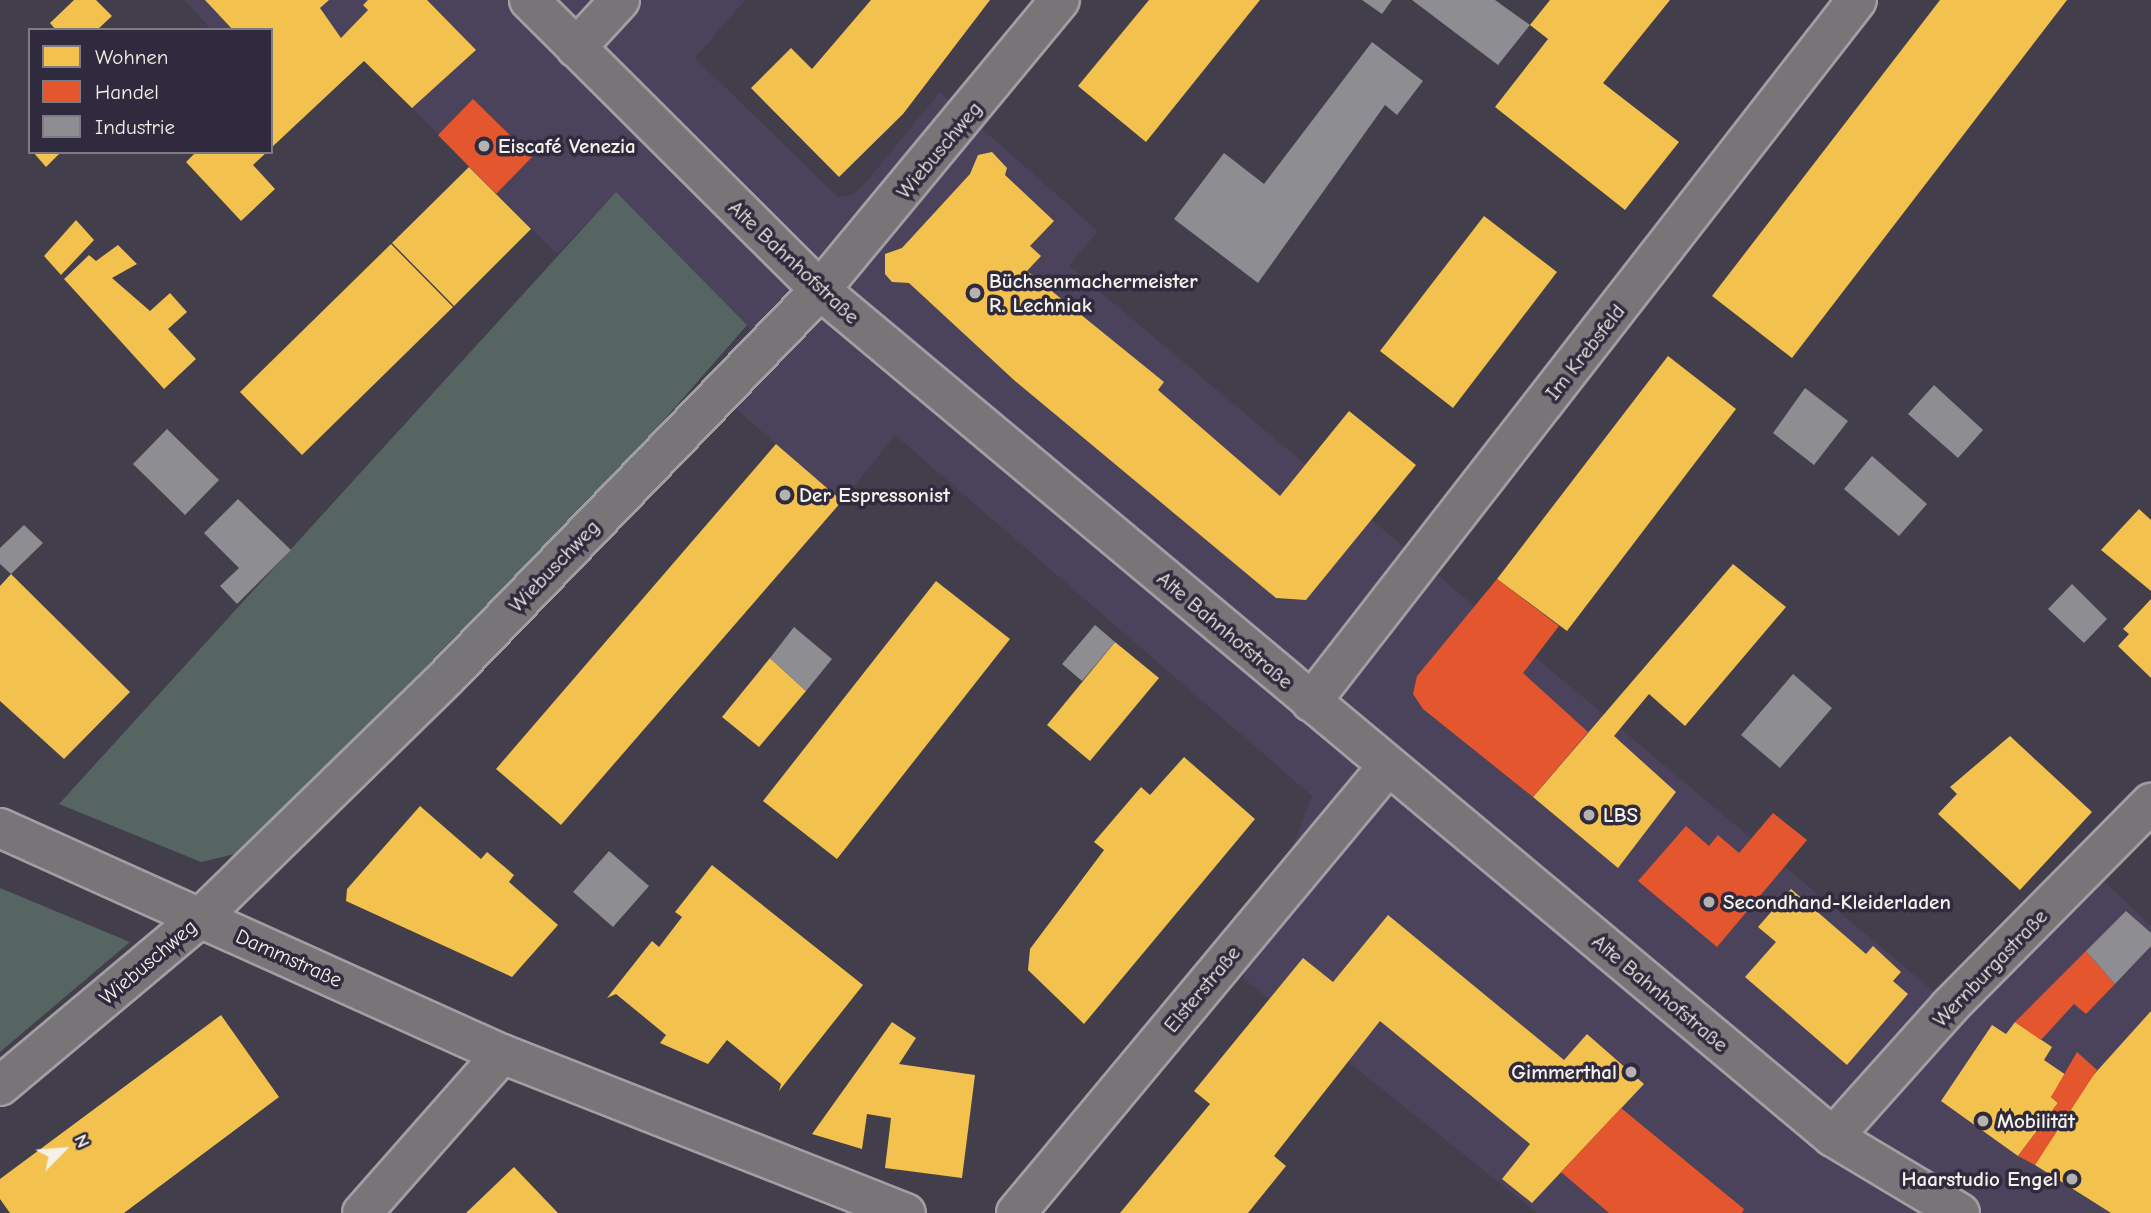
<!DOCTYPE html>
<html>
<head>
<meta charset="utf-8">
<style>
  body { margin:0 }
  #map { position:relative; width:2151px; height:1213px; overflow:hidden; background:#423e4b; font-family:"Comic Neue",sans-serif }
  div>[style] { position:absolute }
  [style*='--x'] { left:calc(var(--x)*1px); top:calc(var(--y)*1px); width:calc(var(--w)*1px); rotate:calc(var(--a)*1deg) }
  .built>* { inset:0; background:#4b435b }
  .green>* { inset:0; background:#566561 }
  .homes>* { inset:0; background:#f2c14e }
  .shops>* { inset:0; background:#e4572e }
  .industry>* { inset:0; background:#8d8d92 }
  .roads { filter:drop-shadow(2px 0 #a29fa4) drop-shadow(-2px 0 #a29fa4) drop-shadow(0 2px #a29fa4) drop-shadow(0 -2px #a29fa4) }
  .minor>* { height:38px; margin:-19px; padding:0 19px; transform-origin:19px; border-radius:19px; background:#777577 }
  .dots>* { width:19px; height:19px; translate:-50% -50%; box-sizing:border-box; border:4px solid #2f2a3d; border-radius:50% }
  span { translate:-50% -50%; white-space:nowrap; text-align:center; line-height:1.15; -webkit-text-stroke:7px #2f2a3d; paint-order:stroke }
  .poi-label { font-size:21px; color:#f4f1e8; font-weight:700 }
  .left { translate:0 -50%; text-align:left }
  .right { translate:-100% -50%; text-align:right }
  .street-label { font-size:21px; color:#f4f1e8 }
  .legend { position:absolute; left:28px; top:28px; width:245px; height:126px; box-sizing:border-box; background:#2f2a3d; border:2px solid #7e7a81; margin:0; padding:9px 12px; list-style:none; font-size:21px; color:#f4f1e8 }
  .legend li { display:flex; align-items:center; gap:14px; height:35px }
  .legend b { width:35px; border:2px solid #7e7a81 }
  .north { position:absolute; left:28px; top:1115px; width:70px; height:70px; -webkit-text-stroke:5px #2f2a3d; paint-order:stroke; rotate:65deg; font-size:19px; font-weight:700; line-height:28px; text-align:center; color:#f4f1e8 }
  .north::after { content:''; display:block; margin:auto; width:24px; height:32px; background:#f4f1e8; clip-path:polygon(50% 0,100% 100%,50% 72%,0 100%) }
</style>
</head>
<body>
<div id="map">
  <div class="built">
    <div style="clip-path:polygon(184px 0,745px 0,695px 58px,838px 197px,853px 195px,867px 181px,940px 92px,1098px 231px,1069px 266px,1950px 1005px,2089px 867px,2151px 926px,2151px 1213px,1537px 1213px,1243px 978px,1312px 796px,895px 435px,842px 501px,735px 408px,780px 358px,616px 193px,557px 254px,331px 27px,212px 30px)"></div>
  </div>
  <div class="green">
    <div style="clip-path:polygon(616px 192px,747px 325px,590px 505px,422px 678px,235px 854px,201px 862px,59px 804px)"></div>
    <div style="clip-path:polygon(0 888px,130px 942px,0 1052px)"></div>
  </div>
  <div class="homes">
    <div style="clip-path:polygon(74px 0,96px 0,112px 16px,97px 30px,56px 30px,50px 23px)"></div>
    <div style="clip-path:polygon(205px 0,329px 0,320px 8px,341px 38px,368px 10px,363px 5px,368px 0,427px 0,476px 50px,412px 108px,364px 61px,271px 148px,271px 30px,233px 30px)"></div>
    <div style="clip-path:polygon(871px 0,990px 0,903px 114px,839px 177px,751px 88px,791px 48px,812px 69px)"></div>
    <div style="clip-path:polygon(1149px 0,1260px 0,1146px 142px,1078px 86px)"></div>
    <div style="clip-path:polygon(1550px 0,1670px 0,1603px 83px,1679px 142px,1625px 210px,1495px 107px,1548px 39px,1530px 25px)"></div>
    <div style="clip-path:polygon(1940px 0,2067px 0,1792px 358px,1712px 296px)"></div>
    <div style="clip-path:polygon(33px 152px,61px 152px,46px 167px)"></div>
    <div style="clip-path:polygon(196px 152px,267px 152px,253px 165px,275px 189px,241px 221px,186px 162px)"></div>
    <div style="clip-path:polygon(992px 152px,1007px 168px,1005px 175px,1054px 221px,1030px 246px,1041px 256px,1027px 271px,1164px 382px,1158px 390px,1280px 496px,1349px 411px,1416px 465px,1306px 600px,1276px 598px,1015px 381px,909px 283px,892px 282px,885px 274px,885px 254px,902px 248px,970px 174px,978px 155px)"></div>
    <div style="clip-path:polygon(469px 167px,531px 229px,454px 306px,392px 243px)"></div>
    <div style="clip-path:polygon(1484px 216px,1557px 272px,1453px 408px,1380px 351px)"></div>
    <div style="clip-path:polygon(76px 220px,94px 240px,61px 275px,44px 256px)"></div>
    <div style="clip-path:polygon(391px 244px,453px 307px,302px 455px,240px 392px)"></div>
    <div style="clip-path:polygon(118px 245px,137px 264px,112px 278px,150px 311px,170px 293px,187px 312px,168px 329px,196px 359px,164px 389px,64px 279px,89px 255px,96px 261px)"></div>
    <div style="clip-path:polygon(1668px 356px,1736px 409px,1567px 631px,1497px 579px)"></div>
    <div style="clip-path:polygon(776px 444px,842px 501px,561px 825px,496px 769px)"></div>
    <div style="clip-path:polygon(2139px 509px,2151px 520px,2151px 591px,2101px 550px)"></div>
    <div style="clip-path:polygon(1733px 564px,1786px 607px,1685px 726px,1649px 694px,1614px 736px,1676px 792px,1618px 868px,1533px 797px)"></div>
    <div style="clip-path:polygon(11px 574px,130px 692px,64px 759px,0 701px,0 586px)"></div>
    <div style="clip-path:polygon(936px 581px,1010px 639px,837px 859px,763px 801px)"></div>
    <div style="clip-path:polygon(2151px 599px,2151px 678px,2118px 646px,2129px 634px,2123px 629px)"></div>
    <div style="clip-path:polygon(1115px 642px,1159px 678px,1090px 761px,1047px 725px)"></div>
    <div style="clip-path:polygon(770px 658px,806px 691px,759px 747px,722px 717px)"></div>
    <div style="clip-path:polygon(2010px 736px,2092px 812px,2020px 890px,1938px 814px,1957px 794px,1950px 787px)"></div>
    <div style="clip-path:polygon(1184px 757px,1255px 819px,1084px 1024px,1028px 970px,1030px 949px,1104px 850px,1094px 842px,1141px 787px,1150px 795px)"></div>
    <div style="clip-path:polygon(420px 806px,481px 859px,487px 852px,514px 875px,509px 882px,558px 925px,512px 977px,346px 901px,347px 889px)"></div>
    <div style="clip-path:polygon(712px 865px,863px 985px,779px 1091px,781px 1084px,727px 1040px,708px 1064px,660px 1043px,666px 1035px,616px 994px,607px 998px,652px 941px,659px 947px,682px 917px,675px 912px)"></div>
    <div style="clip-path:polygon(1791px 889px,1866px 954px,1873px 946px,1901px 972px,1893px 981px,1908px 994px,1847px 1065px,1745px 977px,1776px 942px,1758px 927px)"></div>
    <div style="clip-path:polygon(1388px 915px,1564px 1060px,1587px 1034px,1644px 1084px,1532px 1203px,1502px 1179px,1530px 1144px,1380px 1021px,1274px 1156px,1286px 1166px,1248px 1213px,1120px 1213px,1210px 1104px,1194px 1091px,1303px 958px,1333px 982px)"></div>
    <div style="clip-path:polygon(2151px 1011px,2151px 1213px,2111px 1213px,2035px 1165px,2079px 1091px)"></div>
    <div style="clip-path:polygon(221px 1015px,279px 1097px,124px 1213px,10px 1213px,0 1199px,0 1179px)"></div>
    <div style="clip-path:polygon(892px 1022px,916px 1038px,899px 1064px,975px 1075px,962px 1178px,885px 1168px,891px 1118px,867px 1114px,862px 1149px,812px 1134px)"></div>
    <div style="clip-path:polygon(2015px 1022px,2052px 1047px,2044px 1060px,2066px 1075px,2051px 1097px,2058px 1103px,2018px 1156px,1941px 1101px,1992px 1025px,2006px 1034px)"></div>
    <div style="clip-path:polygon(514px 1167px,558px 1213px,466px 1213px)"></div>
  </div>
  <div class="shops">
    <div style="clip-path:polygon(473px 99px,532px 157px,496px 194px,438px 135px)"></div>
    <div style="clip-path:polygon(1497px 579px,1559px 626px,1523px 673px,1588px 732px,1533px 797px,1423px 709px,1413px 694px,1417px 676px)"></div>
    <div style="clip-path:polygon(1773px 813px,1807px 840px,1717px 947px,1638px 881px,1686px 826px,1709px 846px,1718px 835px,1739px 853px)"></div>
    <div style="clip-path:polygon(2086px 951px,2115px 984px,2086px 1014px,2074px 1004px,2041px 1040px,2015px 1022px)"></div>
    <div style="clip-path:polygon(2077px 1052px,2097px 1070px,2035px 1165px,2018px 1156px,2058px 1103px,2051px 1097px)"></div>
    <div style="clip-path:polygon(1621px 1108px,1744px 1209px,1742px 1213px,1609px 1213px,1561px 1172px)"></div>
  </div>
  <div class="industry">
    <div style="clip-path:polygon(1362px 0,1392px 0,1382px 14px)"></div>
    <div style="clip-path:polygon(1412px 0,1495px 0,1530px 25px,1498px 65px)"></div>
    <div style="clip-path:polygon(1372px 42px,1423px 81px,1397px 115px,1385px 105px,1258px 283px,1174px 219px,1224px 153px,1264px 184px)"></div>
    <div style="clip-path:polygon(1934px 385px,1983px 430px,1958px 458px,1908px 414px)"></div>
    <div style="clip-path:polygon(1805px 388px,1848px 421px,1814px 465px,1773px 433px)"></div>
    <div style="clip-path:polygon(167px 429px,219px 480px,185px 515px,133px 464px)"></div>
    <div style="clip-path:polygon(1872px 456px,1927px 504px,1899px 536px,1844px 489px)"></div>
    <div style="clip-path:polygon(238px 499px,291px 550px,237px 604px,220px 586px,239px 568px,204px 533px)"></div>
    <div style="clip-path:polygon(24px 525px,43px 543px,11px 574px,0 564px,0 548px)"></div>
    <div style="clip-path:polygon(2072px 584px,2107px 619px,2084px 643px,2048px 609px)"></div>
    <div style="clip-path:polygon(1095px 625px,1115px 642px,1082px 681px,1062px 664px)"></div>
    <div style="clip-path:polygon(794px 627px,832px 659px,806px 691px,770px 658px)"></div>
    <div style="clip-path:polygon(1793px 674px,1832px 708px,1780px 768px,1741px 735px)"></div>
    <div style="clip-path:polygon(609px 851px,649px 886px,613px 927px,573px 892px)"></div>
    <div style="clip-path:polygon(2126px 911px,2151px 933px,2151px 946px,2115px 984px,2086px 951px)"></div>
  </div>
  <div class="roads">
    <div class="minor">
      <div style="--x:529;--y:0;--w:411;--a:44.9"></div>
      <div style="--x:820;--y:290;--w:1320;--a:39.9"></div>
      <div style="--x:1833;--y:1137;--w:148;--a:30.9"></div>
      <div style="--x:576;--y:48;--w:65;--a:-47.5"></div>
      <div style="--x:1311;--y:702;--w:889;--a:-52.13"></div>
      <div style="--x:0;--y:828;--w:551;--a:24.24"></div>
      <div style="--x:502;--y:1054;--w:434;--a:21.5"></div>
      <div style="--x:0;--y:1086;--w:261;--a:-40"></div>
      <div style="--x:200;--y:918;--w:344;--a:-44.3"></div>
      <div style="--x:446;--y:678;--w:539;--a:-46.05"></div>
      <div style="--x:820;--y:290;--w:376;--a:-50.4"></div>
      <div style="--x:1833;--y:1137;--w:176;--a:-48.2"></div>
      <div style="--x:1950;--y:1006;--w:286;--a:-45.3"></div>
      <div style="--x:362;--y:1213;--w:212;--a:-48.6"></div>
      <div style="--x:1016;--y:1213;--w:582;--a:-50.23"></div>
    </div>
  </div>
  <div class="dots">
    <div style="left:484px;top:146px;background:#b6b2b1"></div>
    <div style="left:975px;top:293px;background:#b6b2b1"></div>
    <div style="left:785px;top:495px;background:#b6b2b1"></div>
    <div style="left:1589px;top:815px;background:#b6b2b1"></div>
    <div style="left:1709px;top:902px;background:#b6b2b1"></div>
    <div style="left:1631px;top:1072px;background:#b6b2b1"></div>
    <div style="left:1983px;top:1121px;background:#b6b2b1"></div>
    <div style="left:2072px;top:1179px;background:#b6b2b1"></div>
  </div>
  <div class="poi-label">
    <span class="left" style="left:498px;top:146px">Eiscafé Venezia</span>
    <span class="left" style="left:989px;top:293px">Büchsenmachermeister<br>R. Lechniak</span>
    <span class="left" style="left:799px;top:495px">Der Espressonist</span>
    <span class="left" style="left:1603px;top:815px">LBS</span>
    <span class="left" style="left:1723px;top:902px">Secondhand-Kleiderladen</span>
    <span class="right" style="left:1617px;top:1072px">Gimmerthal</span>
    <span class="left" style="left:1997px;top:1121px">Mobilität</span>
    <span class="right" style="left:2058px;top:1179px">Haarstudio Engel</span>
  </div>
  <div class="street-label">
    <span style="left:939px;top:150px;rotate:-50deg">Wiebuschweg</span>
    <span style="left:794px;top:262px;rotate:43deg">Alte Bahnhofstraße</span>
    <span style="left:1585px;top:352px;rotate:-52deg">Im Krebsfeld</span>
    <span style="left:554px;top:566px;rotate:-46deg">Wiebuschweg</span>
    <span style="left:1225px;top:630px;rotate:40deg">Alte Bahnhofstraße</span>
    <span style="left:289px;top:958px;rotate:24deg">Dammstraße</span>
    <span style="left:148px;top:962px;rotate:-40deg">Wiebuschweg</span>
    <span style="left:1990px;top:968px;rotate:-46deg">Wernburgastraße</span>
    <span style="left:1202px;top:989px;rotate:-50deg">Elsterstraße</span>
    <span style="left:1660px;top:993px;rotate:40deg">Alte Bahnhofstraße</span>
  </div>
  <ul class="legend">
  <li><b style="height:19px;background:#f2c14e"></b>Wohnen</li>
  <li><b style="height:19px;background:#e4572e"></b>Handel</li>
  <li><b style="height:19px;background:#8d8d92"></b>Industrie</li>
  </ul>
  <div class="north">N</div>
</div>
</body>
</html>
